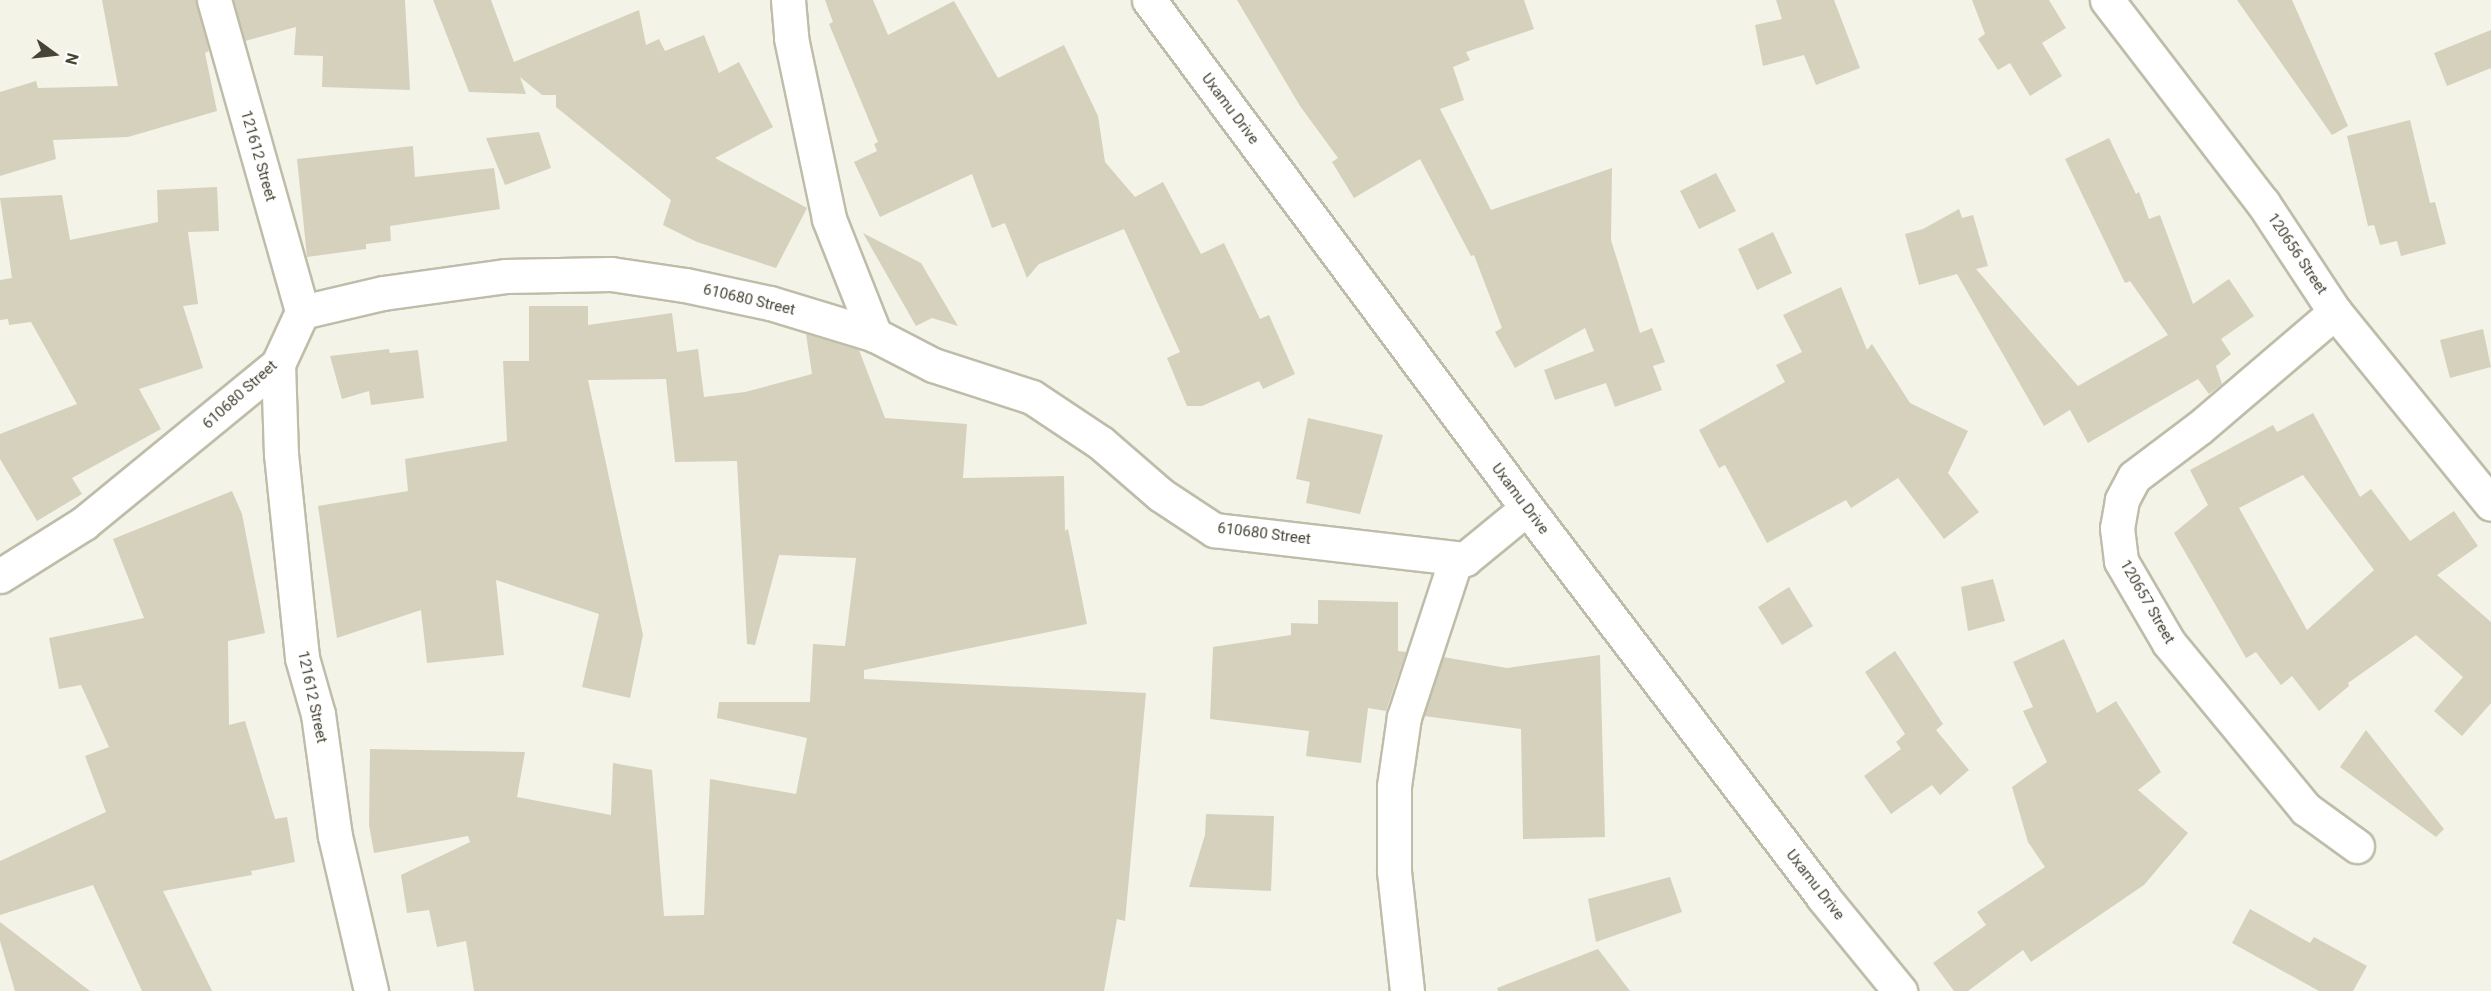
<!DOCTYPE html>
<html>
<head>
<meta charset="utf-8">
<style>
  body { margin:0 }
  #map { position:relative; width:2491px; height:991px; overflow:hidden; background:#f3f3e7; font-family:Roboto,sans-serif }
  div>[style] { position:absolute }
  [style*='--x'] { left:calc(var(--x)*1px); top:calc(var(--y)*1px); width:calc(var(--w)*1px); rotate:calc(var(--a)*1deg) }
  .building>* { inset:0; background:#d5d1bc }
  .roads { filter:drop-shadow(2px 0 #bfbda9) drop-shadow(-2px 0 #bfbda9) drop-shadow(0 2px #bfbda9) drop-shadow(0 -2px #bfbda9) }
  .minor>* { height:33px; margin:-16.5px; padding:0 16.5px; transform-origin:16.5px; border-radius:16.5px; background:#fff }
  span { translate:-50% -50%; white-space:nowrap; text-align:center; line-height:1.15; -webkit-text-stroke:4.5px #fff; paint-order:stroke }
  .street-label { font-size:15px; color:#474436 }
  .north { position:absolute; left:24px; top:24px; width:60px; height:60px; -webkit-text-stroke:4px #fff; paint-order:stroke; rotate:105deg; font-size:16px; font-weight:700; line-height:24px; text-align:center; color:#474436 }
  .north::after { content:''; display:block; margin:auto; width:21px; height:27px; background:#474436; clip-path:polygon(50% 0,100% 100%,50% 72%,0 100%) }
</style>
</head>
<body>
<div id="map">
  <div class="building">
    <div style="clip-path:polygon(102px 0,196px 0,209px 51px,205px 53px,217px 111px,128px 137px,53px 140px,56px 159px,0 176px,0 92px,36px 81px,38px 88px,118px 86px)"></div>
    <div style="clip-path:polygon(233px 0,405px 0,410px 90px,322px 87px,323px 56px,294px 55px,296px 27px,245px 41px)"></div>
    <div style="clip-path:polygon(433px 0,491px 0,514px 62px,639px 10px,646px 45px,659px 39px,665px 51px,704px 35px,719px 73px,739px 62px,773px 127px,715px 158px,807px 208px,776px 268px,697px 242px,663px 225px,671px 200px,556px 107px,556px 95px,542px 95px,520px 77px,526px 94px,469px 92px)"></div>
    <div style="clip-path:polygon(825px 0,873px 0,888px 35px,954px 1px,998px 78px,1064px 45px,1098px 116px,1105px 162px,1135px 197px,1163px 182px,1201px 254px,1224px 243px,1260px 319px,1269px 315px,1295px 374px,1263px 389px,1259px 381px,1202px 406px,1187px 406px,1167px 358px,1180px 352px,1124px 229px,1039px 264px,1027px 278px,1005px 223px,992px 228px,972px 174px,880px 217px,854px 162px,877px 151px,874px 144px,878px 142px,829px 24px,833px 22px)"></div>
    <div style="clip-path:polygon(1237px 0,1524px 0,1534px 29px,1466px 52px,1470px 60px,1453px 67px,1464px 100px,1440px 109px,1491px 210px,1612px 168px,1611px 240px,1640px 333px,1652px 328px,1665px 362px,1653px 366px,1662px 390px,1615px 407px,1606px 383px,1555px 400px,1544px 370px,1594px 351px,1585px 328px,1515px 368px,1495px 332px,1502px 328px,1474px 255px,1471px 256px,1420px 159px,1354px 198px,1332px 162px,1338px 158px,1300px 106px)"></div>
    <div style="clip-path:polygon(1776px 0,1834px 0,1860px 68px,1816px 85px,1804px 55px,1763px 66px,1755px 25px,1782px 19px)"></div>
    <div style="clip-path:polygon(1972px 0,2049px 0,2066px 28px,2042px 43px,2062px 76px,2030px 96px,2010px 63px,1998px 70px,1978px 39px,1985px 34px)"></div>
    <div style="clip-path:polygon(2237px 0,2292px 0,2348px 126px,2332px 135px)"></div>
    <div style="clip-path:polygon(2491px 30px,2491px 68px,2447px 86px,2434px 53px)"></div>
    <div style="clip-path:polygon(2410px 120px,2430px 203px,2435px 202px,2446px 244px,2401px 256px,2397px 241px,2380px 245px,2374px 225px,2368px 226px,2347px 136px)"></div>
    <div style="clip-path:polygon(539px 132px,551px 168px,505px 185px,486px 138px)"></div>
    <div style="clip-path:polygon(2109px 138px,2136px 194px,2139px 192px,2149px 219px,2160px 215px,2193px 304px,2229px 279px,2254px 316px,2221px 339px,2231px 354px,2216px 366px,2222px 384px,2209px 394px,2198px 379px,2088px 443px,2070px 410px,2044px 426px,1957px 274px,1919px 285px,1905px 234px,1923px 229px,1959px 209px,1962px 218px,1973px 215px,1988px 266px,1976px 269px,2078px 386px,2168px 335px,2130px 281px,2125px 283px,2065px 159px)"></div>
    <div style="clip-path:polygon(413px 146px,415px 177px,494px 168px,500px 209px,390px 226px,391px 241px,366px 244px,366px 249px,307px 257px,297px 159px)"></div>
    <div style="clip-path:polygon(1716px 173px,1736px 211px,1699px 229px,1680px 191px)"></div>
    <div style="clip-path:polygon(217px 187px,219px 231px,188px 232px,198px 304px,183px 306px,203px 368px,139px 389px,161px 429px,72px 478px,82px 494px,37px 521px,0 459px,0 434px,77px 404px,31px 322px,9px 325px,8px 319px,0 320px,0 280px,12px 278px,0 198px,62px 195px,70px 240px,158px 222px,157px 190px)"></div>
    <div style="clip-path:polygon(1773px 232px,1792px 273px,1757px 290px,1738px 249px)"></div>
    <div style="clip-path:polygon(863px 233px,921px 263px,958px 326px,932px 318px,916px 326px)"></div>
    <div style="clip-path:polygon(1841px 287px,1867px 350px,1872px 344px,1910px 403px,1968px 431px,1948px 473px,1979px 512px,1944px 539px,1898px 478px,1851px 508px,1846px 500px,1767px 543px,1725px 465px,1719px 468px,1699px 430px,1785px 382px,1776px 365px,1802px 352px,1783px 315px)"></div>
    <div style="clip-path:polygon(529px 306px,588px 306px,588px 325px,672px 313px,677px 352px,698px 349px,704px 397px,745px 392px,812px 374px,806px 334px,859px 350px,885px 418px,967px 424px,963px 478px,1064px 476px,1065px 531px,1068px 529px,1087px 624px,864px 670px,864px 679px,1146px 693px,1125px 921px,1117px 919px,1104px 991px,474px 991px,466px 941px,437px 947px,429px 910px,407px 913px,401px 875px,470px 842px,468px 836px,374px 853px,369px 825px,370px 749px,525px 752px,517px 797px,611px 815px,613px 763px,652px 770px,664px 916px,704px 915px,710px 779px,796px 794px,807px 738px,717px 718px,719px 702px,810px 702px,813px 644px,845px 646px,856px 558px,779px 555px,755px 645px,747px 644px,737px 461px,675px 462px,666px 379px,588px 380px,643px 635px,630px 698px,582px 687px,599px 614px,496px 580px,504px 655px,427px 663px,421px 610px,337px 638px,318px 506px,408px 491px,405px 459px,507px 441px,503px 361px,529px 361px)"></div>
    <div style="clip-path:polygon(2483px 329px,2491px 367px,2450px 378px,2440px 340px)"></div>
    <div style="clip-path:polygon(389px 349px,390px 353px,418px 350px,424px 398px,371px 405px,369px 391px,342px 399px,330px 356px)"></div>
    <div style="clip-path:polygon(evenodd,2313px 413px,2360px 497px,2371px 489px,2410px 541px,2454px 511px,2478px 546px,2437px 575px,2491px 622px,2491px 703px,2462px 736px,2434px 711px,2463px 677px,2416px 635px,2348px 683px,2349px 686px,2319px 711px,2292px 676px,2281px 685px,2256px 652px,2246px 658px,2174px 533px,2208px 505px,2190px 470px,2273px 425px,2277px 432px,2313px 413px,2303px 475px,2374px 570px,2307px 630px,2239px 508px,2303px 475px)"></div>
    <div style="clip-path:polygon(1308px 418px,1383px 435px,1360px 514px,1306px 503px,1310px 482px,1296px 479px)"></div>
    <div style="clip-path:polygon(232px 491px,242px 514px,265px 633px,228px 641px,229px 725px,245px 721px,275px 819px,287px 817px,295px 862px,251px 871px,252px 875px,163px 891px,212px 991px,142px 991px,93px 885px,0 915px,0 861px,106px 812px,85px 756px,109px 747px,81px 685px,59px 689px,49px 638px,144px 618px,113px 539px)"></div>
    <div style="clip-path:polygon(1993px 579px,2005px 621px,1968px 631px,1961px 587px)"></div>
    <div style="clip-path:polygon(1789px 587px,1813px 626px,1782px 645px,1758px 607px)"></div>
    <div style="clip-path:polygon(1318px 600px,1398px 602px,1398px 651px,1406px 652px,1386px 711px,1368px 708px,1361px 763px,1306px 756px,1309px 731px,1210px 719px,1213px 647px,1291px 635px,1291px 623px,1318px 624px)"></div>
    <div style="clip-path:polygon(2064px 639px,2097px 713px,2116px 701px,2161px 772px,2138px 790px,2188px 833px,2144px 885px,2031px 962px,2023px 950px,1968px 991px,1954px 991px,1933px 963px,1986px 925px,1977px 912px,2045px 867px,2028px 842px,2012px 787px,2047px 762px,2023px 711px,2033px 707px,2013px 662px)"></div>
    <div style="clip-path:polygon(1895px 651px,1943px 724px,1936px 730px,1969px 770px,1940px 795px,1932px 785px,1891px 814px,1864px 776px,1901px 749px,1896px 742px,1905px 734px,1865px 672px)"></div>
    <div style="clip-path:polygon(1600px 655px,1605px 837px,1523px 839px,1521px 729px,1424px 716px,1443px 657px,1507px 668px)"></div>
    <div style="clip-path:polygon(2366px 730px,2444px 829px,2436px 837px,2340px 767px)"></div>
    <div style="clip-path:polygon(1206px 814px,1274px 816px,1271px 891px,1189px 887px,1205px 835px)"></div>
    <div style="clip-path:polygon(1670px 877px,1682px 912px,1596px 942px,1588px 899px)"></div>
    <div style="clip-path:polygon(2250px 909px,2310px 943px,2314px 937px,2367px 966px,2353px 991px,2319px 991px,2232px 943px)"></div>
    <div style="clip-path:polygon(0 922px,90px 991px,15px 991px,0 941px)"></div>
    <div style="clip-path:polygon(1598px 949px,1630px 991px,1498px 991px,1497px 988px)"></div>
  </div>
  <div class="roads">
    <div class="minor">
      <div style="--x:214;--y:0;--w:324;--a:74.2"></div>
      <div style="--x:788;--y:0;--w:38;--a:85"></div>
      <div style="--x:791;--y:38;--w:185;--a:78.1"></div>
      <div style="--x:829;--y:219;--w:125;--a:68.4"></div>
      <div style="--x:1149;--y:0;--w:633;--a:53.35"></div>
      <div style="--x:1527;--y:508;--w:489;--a:52.7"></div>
      <div style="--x:1823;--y:897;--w:122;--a:50.7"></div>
      <div style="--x:2107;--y:0;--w:256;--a:52.5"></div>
      <div style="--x:2263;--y:203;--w:131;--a:56.6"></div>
      <div style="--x:2335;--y:312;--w:247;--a:50.9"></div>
      <div style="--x:302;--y:312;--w:83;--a:-13.2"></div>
      <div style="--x:383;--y:293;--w:123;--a:-7.9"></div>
      <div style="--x:505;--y:276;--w:106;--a:-1.1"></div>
      <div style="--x:611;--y:274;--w:75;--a:8.5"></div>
      <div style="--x:685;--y:285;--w:87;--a:12"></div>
      <div style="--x:770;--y:303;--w:110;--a:16.9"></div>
      <div style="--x:875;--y:335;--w:65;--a:27.3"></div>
      <div style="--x:933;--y:365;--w:104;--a:17.9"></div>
      <div style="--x:1032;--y:397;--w:83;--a:33.7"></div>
      <div style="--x:1101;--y:443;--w:79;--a:40.9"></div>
      <div style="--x:1161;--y:495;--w:64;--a:33.4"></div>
      <div style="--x:1214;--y:530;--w:253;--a:6.6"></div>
      <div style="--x:1465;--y:559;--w:80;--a:-39.4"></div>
      <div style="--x:2335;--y:312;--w:179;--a:139.5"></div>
      <div style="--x:2199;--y:428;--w:81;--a:143"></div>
      <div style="--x:2134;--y:477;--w:26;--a:118"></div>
      <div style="--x:2122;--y:500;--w:28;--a:100"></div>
      <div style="--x:2117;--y:528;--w:33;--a:83"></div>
      <div style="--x:2121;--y:561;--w:95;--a:59.7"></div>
      <div style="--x:2169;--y:643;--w:215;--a:50.5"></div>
      <div style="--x:2306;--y:809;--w:63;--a:36"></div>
      <div style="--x:278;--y:364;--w:90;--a:88.1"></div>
      <div style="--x:281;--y:454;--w:205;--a:84.1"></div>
      <div style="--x:302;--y:658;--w:58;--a:74.1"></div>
      <div style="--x:318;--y:714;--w:123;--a:82.1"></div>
      <div style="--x:335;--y:836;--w:159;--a:76.9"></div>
      <div style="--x:0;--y:576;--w:99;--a:-32.2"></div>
      <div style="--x:84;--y:523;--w:251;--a:-39.3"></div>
      <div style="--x:278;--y:364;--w:57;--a:-65.2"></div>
      <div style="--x:1407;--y:991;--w:121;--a:-96.2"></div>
      <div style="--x:1394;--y:871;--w:85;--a:-90"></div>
      <div style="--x:1394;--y:786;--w:70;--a:-81.8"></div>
      <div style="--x:1404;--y:717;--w:166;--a:-71.8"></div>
    </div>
  </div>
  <div class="street-label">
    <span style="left:1230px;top:109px;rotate:53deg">Uxamu Drive</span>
    <span style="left:258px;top:156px;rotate:74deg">121612 Street</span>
    <span style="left:2297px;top:254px;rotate:56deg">120656 Street</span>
    <span style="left:749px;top:300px;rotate:13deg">610680 Street</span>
    <span style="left:240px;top:395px;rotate:-42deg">610680 Street</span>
    <span style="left:1520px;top:499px;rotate:53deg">Uxamu Drive</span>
    <span style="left:1264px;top:534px;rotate:7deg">610680 Street</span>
    <span style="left:2147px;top:602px;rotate:60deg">120657 Street</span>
    <span style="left:312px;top:697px;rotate:78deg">121612 Street</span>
    <span style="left:1815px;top:885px;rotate:52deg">Uxamu Drive</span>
  </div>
  <div class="north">N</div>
</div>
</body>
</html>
